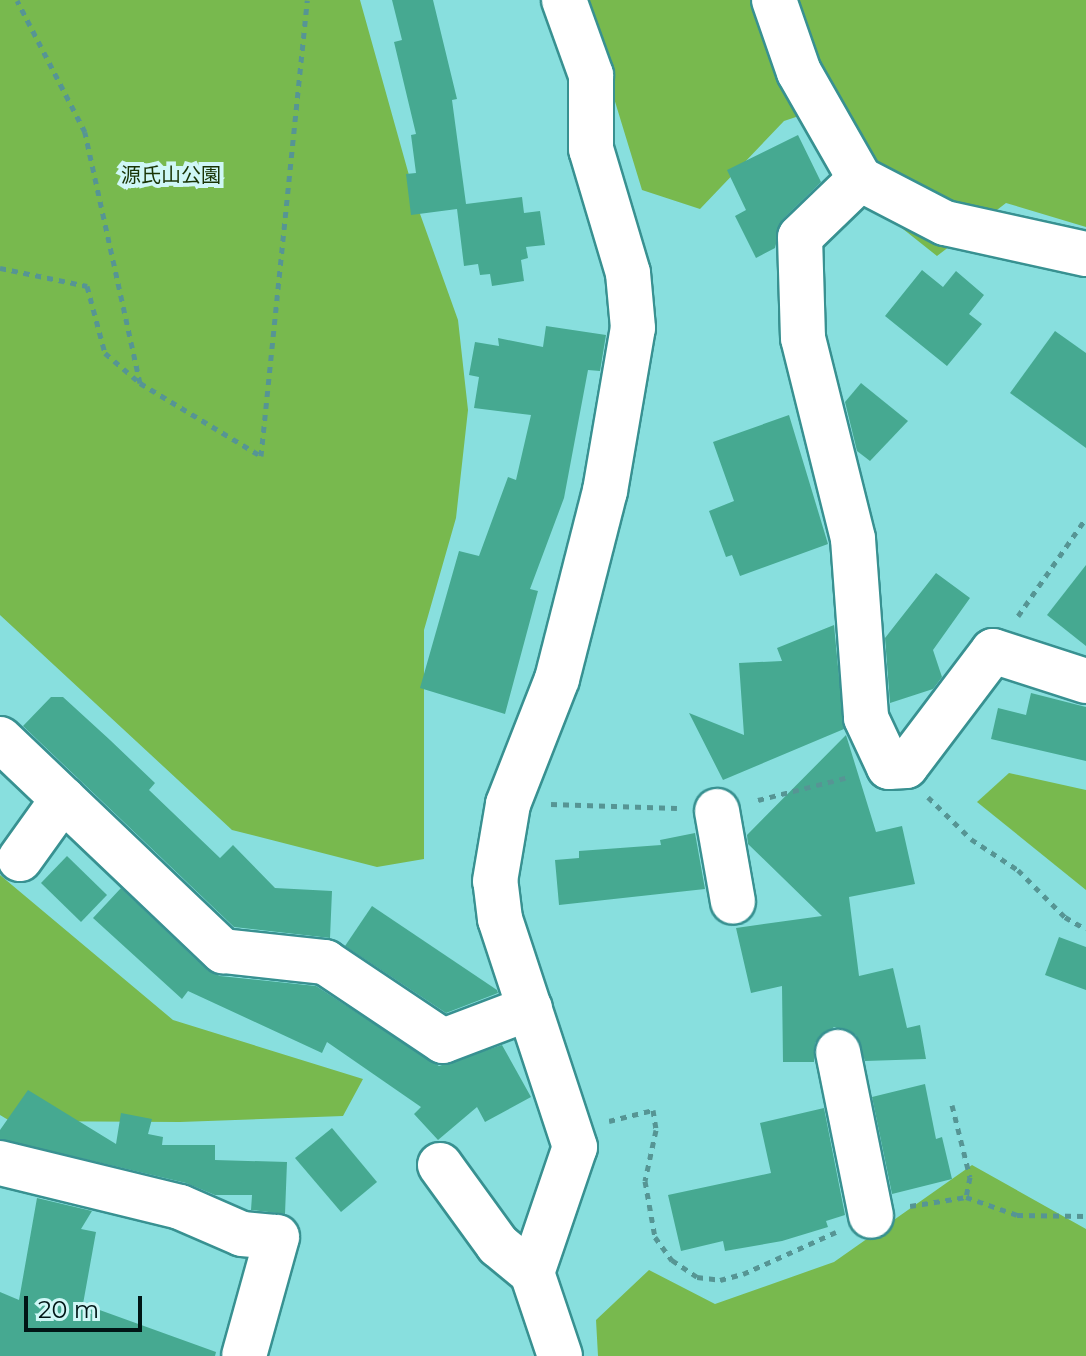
<!DOCTYPE html>
<html>
<head>
<meta charset="utf-8">
<style>
  body { margin:0 }
  #map { position:relative; width:1086px; height:1356px; overflow:hidden; background:#88dfde; font-family:Montserrat,"Noto Sans JP",sans-serif }
  div>[style] { position:absolute }
  [style*='--x'] { left:calc(var(--x)*1px); top:calc(var(--y)*1px); width:calc(var(--w)*1px); rotate:calc(var(--a)*1deg) }
  .green>* { inset:0; background:#78b94e }
  .building>* { inset:0; background:#46a991 }
  .path>* { height:5px; margin-top:-2.5px; transform-origin:0; background:repeating-linear-gradient(90deg,#569594 0 6px,transparent 0 12px) }
  .roads { filter:drop-shadow(2px 0 #389191) drop-shadow(-2px 0 #389191) drop-shadow(0 2px #389191) drop-shadow(0 -2px #389191) }
  .minor>* { height:44px; margin:-22px; padding:0 22px; transform-origin:22px; border-radius:22px; background:#fff }
  span { translate:-50% -50%; white-space:nowrap; text-align:center; line-height:1.15; -webkit-text-stroke:8px #cff7f6; paint-order:stroke }
  .park-label { font-size:20px; color:#193405 }
  .scale { position:absolute; left:24px; top:1296px; width:118px; height:36px; box-sizing:border-box; border:4px solid #001515; border-top:0; padding-left:10px; font-size:24px; line-height:28px; white-space:nowrap; color:#001515; -webkit-text-stroke:6px #cff7f6; paint-order:stroke }
</style>
</head>
<body>
<div id="map">
  <div class="green">
    <div style="clip-path:polygon(0 0,360px 0,419px 211px,458px 320px,468px 410px,456px 518px,424px 630px,424px 859px,377px 867px,232px 830px,0 615px)"></div>
    <div style="clip-path:polygon(584px 0,1086px 0,1086px 227px,1006px 203px,937px 256px,835px 175px,802px 115px,784px 121px,700px 209px,642px 190px)"></div>
    <div style="clip-path:polygon(1009px 773px,1086px 790px,1086px 890px,977px 802px)"></div>
    <div style="clip-path:polygon(0 875px,173px 1020px,363px 1079px,343px 1116px,180px 1122px,10px 1121px,0 1115px)"></div>
    <div style="clip-path:polygon(972px 1165px,1086px 1229px,1086px 1356px,598px 1356px,596px 1320px,649px 1270px,715px 1304px,834px 1262px)"></div>
  </div>
  <div class="building">
    <div style="clip-path:polygon(392px 0,433px 0,457px 99px,452px 100px,466px 204px,522px 197px,524px 213px,540px 211px,545px 245px,526px 247px,528px 258px,521px 260px,524px 281px,492px 286px,490px 274px,480px 275px,478px 264px,464px 266px,457px 209px,411px 215px,406px 174px,416px 173px,411px 135px,416px 134px,394px 42px,402px 40px)"></div>
    <div style="clip-path:polygon(798px 135px,821px 182px,782px 220px,775px 248px,756px 258px,735px 216px,746px 210px,727px 170px)"></div>
    <div style="clip-path:polygon(922px 270px,943px 287px,956px 271px,984px 295px,969px 314px,982px 324px,947px 366px,885px 316px)"></div>
    <div style="clip-path:polygon(546px 326px,606px 335px,600px 371px,588px 370px,564px 498px,530px 589px,538px 591px,505px 714px,420px 688px,459px 551px,479px 556px,508px 477px,516px 480px,531px 415px,474px 408px,479px 377px,469px 375px,475px 342px,499px 346px,498px 338px,543px 347px)"></div>
    <div style="clip-path:polygon(1055px 331px,1086px 353px,1086px 448px,1010px 393px)"></div>
    <div style="clip-path:polygon(861px 383px,908px 421px,870px 461px,857px 451px,845px 402px)"></div>
    <div style="clip-path:polygon(789px 415px,828px 544px,740px 576px,732px 555px,726px 557px,709px 511px,734px 501px,713px 442px)"></div>
    <div style="clip-path:polygon(1086px 565px,1086px 646px,1047px 615px)"></div>
    <div style="clip-path:polygon(936px 573px,970px 598px,933px 650px,942px 677px,933px 689px,890px 703px,885px 638px)"></div>
    <div style="clip-path:polygon(834px 625px,844px 729px,723px 780px,689px 713px,744px 735px,739px 663px,782px 661px,777px 648px)"></div>
    <div style="clip-path:polygon(1031px 693px,1086px 707px,1086px 761px,991px 739px,998px 708px,1026px 715px)"></div>
    <div style="clip-path:polygon(51px 697px,63px 697px,110px 740px,155px 783px,149px 790px,220px 858px,233px 845px,275px 888px,332px 891px,330px 938px,234px 927px,23px 726px)"></div>
    <div style="clip-path:polygon(846px 735px,876px 832px,902px 826px,915px 884px,849px 897px,859px 976px,893px 968px,907px 1028px,920px 1025px,926px 1059px,865px 1061px,856px 1035px,834px 1027px,815px 1043px,814px 1062px,783px 1062px,782px 986px,751px 993px,736px 928px,822px 916px,748px 844px,747px 835px)"></div>
    <div style="clip-path:polygon(695px 833px,705px 889px,559px 905px,555px 860px,579px 858px,579px 851px,661px 845px,660px 840px)"></div>
    <div style="clip-path:polygon(67px 856px,107px 895px,81px 922px,41px 883px)"></div>
    <div style="clip-path:polygon(121px 888px,207px 970px,220px 976px,316px 986px,439px 1066px,502px 1045px,531px 1097px,485px 1122px,477px 1107px,438px 1140px,414px 1114px,421px 1107px,327px 1042px,322px 1053px,188px 991px,182px 999px,93px 918px)"></div>
    <div style="clip-path:polygon(372px 906px,497px 990px,498px 993px,446px 1013px,345px 946px)"></div>
    <div style="clip-path:polygon(1059px 937px,1086px 947px,1086px 990px,1045px 975px)"></div>
    <div style="clip-path:polygon(925px 1084px,936px 1139px,942px 1137px,952px 1179px,892px 1194px,872px 1097px)"></div>
    <div style="clip-path:polygon(28px 1090px,116px 1144px,121px 1113px,152px 1119px,148px 1134px,163px 1137px,162px 1145px,215px 1145px,215px 1160px,287px 1162px,285px 1214px,251px 1210px,252px 1195px,215px 1195px,186px 1183px,0 1139px,0 1130px)"></div>
    <div style="clip-path:polygon(824px 1108px,845px 1215px,826px 1221px,828px 1227px,782px 1241px,725px 1251px,723px 1241px,681px 1251px,668px 1195px,771px 1173px,760px 1123px)"></div>
    <div style="clip-path:polygon(332px 1128px,377px 1182px,341px 1212px,295px 1158px)"></div>
    <div style="clip-path:polygon(37px 1198px,92px 1211px,81px 1229px,96px 1232px,83px 1304px,216px 1352px,215px 1356px,0 1356px,0 1292px,19px 1300px)"></div>
  </div>
  <div class="path">
    <div style="--x:0;--y:268;--w:89;--a:11.7"></div>
    <div style="--x:87;--y:286;--w:69;--a:75"></div>
    <div style="--x:105;--y:353;--w:46;--a:40.6"></div>
    <div style="--x:140;--y:383;--w:257;--a:-102.4"></div>
    <div style="--x:85;--y:132;--w:148;--a:-117.3"></div>
    <div style="--x:140;--y:383;--w:141;--a:31.1"></div>
    <div style="--x:261;--y:456;--w:458;--a:-84.2"></div>
    <div style="--x:1018;--y:616;--w:119;--a:-55.2"></div>
    <div style="--x:928;--y:797;--w:60;--a:44.3"></div>
    <div style="--x:971;--y:839;--w:56;--a:33.4"></div>
    <div style="--x:1018;--y:870;--w:66;--a:45"></div>
    <div style="--x:1065;--y:917;--w:24;--a:30"></div>
    <div style="--x:758;--y:800;--w:94;--a:-14.2"></div>
    <div style="--x:551;--y:804;--w:126;--a:1.8"></div>
    <div style="--x:952;--y:1105;--w:74;--a:76"></div>
    <div style="--x:970;--y:1177;--w:20;--a:101"></div>
    <div style="--x:609;--y:1121;--w:45;--a:-14"></div>
    <div style="--x:653;--y:1110;--w:20;--a:81"></div>
    <div style="--x:656;--y:1130;--w:52;--a:102.2"></div>
    <div style="--x:645;--y:1181;--w:57;--a:79.9"></div>
    <div style="--x:655;--y:1237;--w:29;--a:54"></div>
    <div style="--x:672;--y:1260;--w:30;--a:34"></div>
    <div style="--x:697;--y:1277;--w:23;--a:7"></div>
    <div style="--x:720;--y:1280;--w:24;--a:-15"></div>
    <div style="--x:743;--y:1274;--w:102;--a:-24.3"></div>
    <div style="--x:910;--y:1206;--w:57;--a:-9.1"></div>
    <div style="--x:966;--y:1197;--w:54;--a:19.4"></div>
    <div style="--x:1017;--y:1215;--w:69;--a:0.8"></div>
  </div>
  <div class="roads">
    <div class="minor">
      <div style="--x:774;--y:0;--w:76;--a:70.9"></div>
      <div style="--x:799;--y:72;--w:123;--a:60.3"></div>
      <div style="--x:860;--y:179;--w:96;--a:27.4"></div>
      <div style="--x:945;--y:223;--w:144;--a:12.4"></div>
      <div style="--x:860;--y:179;--w:83;--a:136"></div>
      <div style="--x:800;--y:237;--w:101;--a:88.3"></div>
      <div style="--x:803;--y:338;--w:207;--a:76"></div>
      <div style="--x:853;--y:539;--w:179;--a:85.8"></div>
      <div style="--x:866;--y:718;--w:54;--a:64.9"></div>
      <div style="--x:889;--y:767;--w:17;--a:-3"></div>
      <div style="--x:906;--y:766;--w:144;--a:-52.9"></div>
      <div style="--x:993;--y:651;--w:98;--a:17.9"></div>
      <div style="--x:0;--y:739;--w:308;--a:43.6"></div>
      <div style="--x:223;--y:951;--w:103;--a:6.2"></div>
      <div style="--x:325;--y:962;--w:142;--a:33.8"></div>
      <div style="--x:443;--y:1041;--w:93;--a:-20.8"></div>
      <div style="--x:717;--y:811;--w:92;--a:80"></div>
      <div style="--x:20;--y:859;--w:74;--a:-54.4"></div>
      <div style="--x:838;--y:1052;--w:167;--a:78.6"></div>
      <div style="--x:0;--y:1163;--w:185;--a:13.7"></div>
      <div style="--x:180;--y:1207;--w:68;--a:23.5"></div>
      <div style="--x:242;--y:1234;--w:35;--a:5"></div>
      <div style="--x:277;--y:1237;--w:123;--a:105.5"></div>
      <div style="--x:440;--y:1165;--w:99;--a:54.1"></div>
      <div style="--x:498;--y:1245;--w:44;--a:39.5"></div>
      <div style="--x:560;--y:1356;--w:88;--a:-108.6"></div>
      <div style="--x:532;--y:1273;--w:133;--a:-71.2"></div>
      <div style="--x:575;--y:1147;--w:240;--a:-108.2"></div>
      <div style="--x:500;--y:919;--w:38;--a:-97"></div>
      <div style="--x:495;--y:881;--w:78;--a:-80.4"></div>
      <div style="--x:508;--y:804;--w:134;--a:-68.6"></div>
      <div style="--x:557;--y:679;--w:194;--a:-75.7"></div>
      <div style="--x:605;--y:491;--w:165;--a:-80.3"></div>
      <div style="--x:633;--y:328;--w:55;--a:-95.2"></div>
      <div style="--x:628;--y:273;--w:129;--a:-106.6"></div>
      <div style="--x:591;--y:149;--w:74;--a:-90"></div>
      <div style="--x:591;--y:75;--w:80;--a:-109.8"></div>
    </div>
  </div>
  <div class="park-label">
    <span style="left:171px;top:175px">源氏山公園</span>
  </div>
  <div class="scale">20 m</div>
</div>
</body>
</html>
